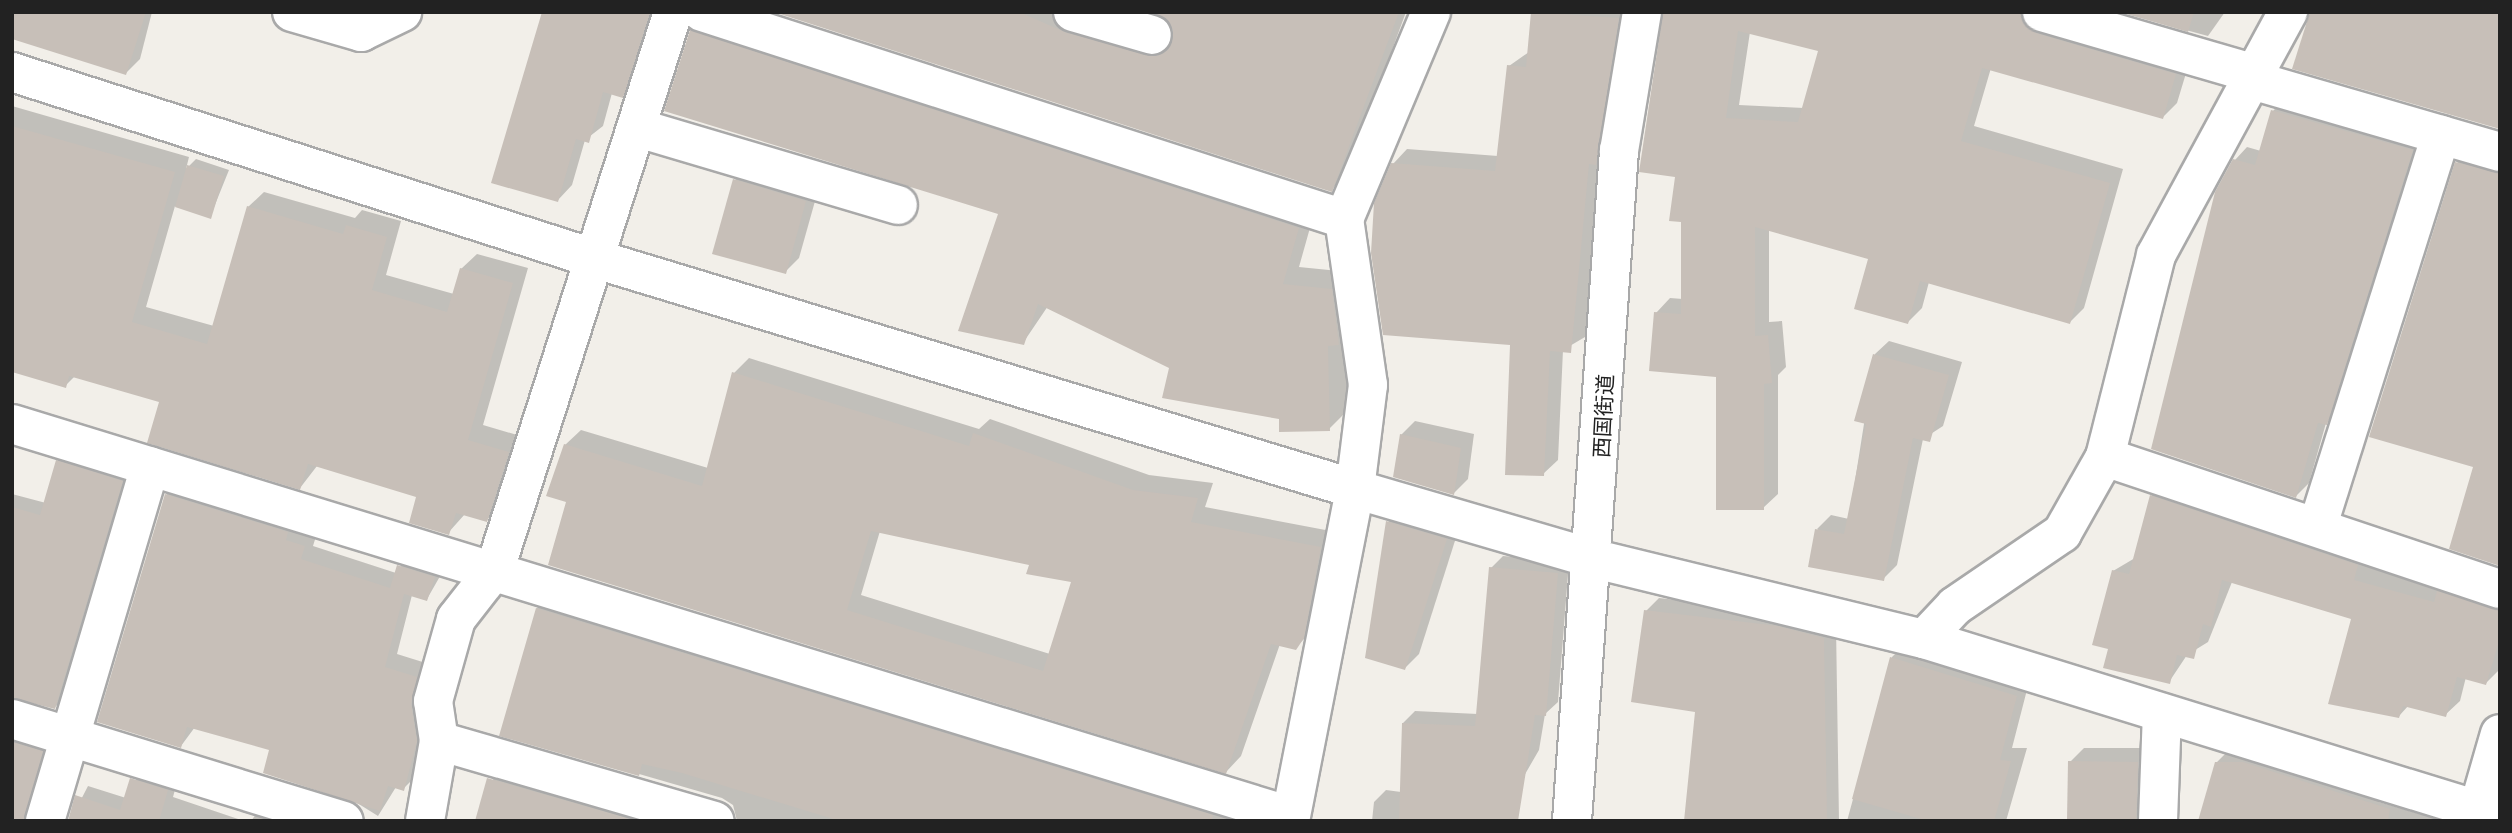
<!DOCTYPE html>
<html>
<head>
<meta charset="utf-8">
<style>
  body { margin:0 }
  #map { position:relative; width:2512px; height:833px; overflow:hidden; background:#f2efe9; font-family:Mulish,"Noto Sans JP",sans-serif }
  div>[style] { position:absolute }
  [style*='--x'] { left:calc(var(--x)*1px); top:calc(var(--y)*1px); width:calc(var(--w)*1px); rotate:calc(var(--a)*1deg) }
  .shadow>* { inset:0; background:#0003 }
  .building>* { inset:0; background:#c7bfb8 }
  .roads { filter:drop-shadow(2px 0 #a9a9a9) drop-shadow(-2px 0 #a9a9a9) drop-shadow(0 2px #a9a9a9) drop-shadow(0 -2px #a9a9a9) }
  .street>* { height:38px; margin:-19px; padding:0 19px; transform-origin:19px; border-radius:19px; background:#fff }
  span { translate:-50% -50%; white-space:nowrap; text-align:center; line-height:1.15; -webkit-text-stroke:7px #fff; paint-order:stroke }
  .street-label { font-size:21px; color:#222 }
  .frame { position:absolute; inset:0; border:14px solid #222; pointer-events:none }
</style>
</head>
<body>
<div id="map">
  <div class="shadow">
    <div style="clip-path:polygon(12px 12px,152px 12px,140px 59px,126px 73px)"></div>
    <div style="clip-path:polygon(543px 12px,661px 12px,637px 81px,622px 96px,612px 93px,603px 126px,585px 140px,572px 185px,558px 200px)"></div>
    <div style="clip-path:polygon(780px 12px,1072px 12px,1162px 42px,1174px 39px,1170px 19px,1149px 12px,1406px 12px,1346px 175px,1331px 190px)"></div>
    <div style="clip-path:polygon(1533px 12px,1631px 12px,1602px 157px,1585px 337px,1563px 350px,1558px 460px,1543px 474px,1512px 344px,1393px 164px,1407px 149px,1498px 156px,1509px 66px,1529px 52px)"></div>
    <div style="clip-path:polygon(evenodd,1664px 12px,2040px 12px,2190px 60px,2177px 103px,2163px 117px,1991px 68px,1974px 126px,2123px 169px,2084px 308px,2070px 322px,1929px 282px,1922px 308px,1908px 322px,1870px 258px,1769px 229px,1769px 322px,1782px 321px,1786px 367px,1778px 375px,1778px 494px,1763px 508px,1718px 375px,1656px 313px,1670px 298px,1683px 299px,1683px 220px,1664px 12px,1750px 32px,1820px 50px,1804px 108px,1739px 105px,1750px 32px)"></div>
    <div style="clip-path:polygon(2119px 12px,2225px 12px,2208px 36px)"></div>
    <div style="clip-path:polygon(709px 13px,1315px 210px,1299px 267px,1349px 272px,1346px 412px,1329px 429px,1281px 417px,1048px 306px,1023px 343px,1000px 213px,692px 31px)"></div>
    <div style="clip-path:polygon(2285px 98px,2425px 137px,2339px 410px,2326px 423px,2309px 483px,2296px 496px,2235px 160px,2247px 147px,2261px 151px,2273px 111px)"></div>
    <div style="clip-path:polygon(12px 106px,189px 157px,186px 169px,196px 159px,229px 170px,210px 217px,175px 206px,146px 307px,214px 326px,248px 207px,264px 192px,355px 218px,362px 210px,401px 221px,386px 275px,454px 294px,461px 269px,477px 254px,528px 268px,483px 425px,524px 437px,502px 504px,487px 520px,465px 514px,448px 533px,418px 496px,317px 466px,300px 488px,161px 400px,75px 376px,65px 386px,12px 370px)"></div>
    <div style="clip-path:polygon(2469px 150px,2500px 157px,2500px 564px,2475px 467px,2457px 163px)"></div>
    <div style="clip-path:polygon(748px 166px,819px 187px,799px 258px,785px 272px,735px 180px)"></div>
    <div style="clip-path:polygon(1889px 341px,1962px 362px,1943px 426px,1923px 439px,1897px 565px,1883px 579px,1817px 529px,1831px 515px,1849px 519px,1875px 354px)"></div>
    <div style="clip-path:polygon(evenodd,749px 358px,979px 429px,990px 419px,1149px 475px,1213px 483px,1205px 507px,1336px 532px,1311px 632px,1295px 648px,1280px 644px,1241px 756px,1226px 772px,568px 501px,565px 445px,581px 430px,708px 468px,734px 373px,749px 358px,880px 531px,1031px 564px,1073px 581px,1050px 654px,861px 595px,880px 531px)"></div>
    <div style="clip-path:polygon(1415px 421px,1474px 434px,1468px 479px,1454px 493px,1401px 435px)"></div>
    <div style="clip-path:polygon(68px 450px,133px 470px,66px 697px,55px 707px,12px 571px,12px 494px,46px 503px,57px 461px)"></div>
    <div style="clip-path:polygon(2166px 481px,2372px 550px,2368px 565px,2444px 587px,2500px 589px,2500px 669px,2486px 683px,2466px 677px,2460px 701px,2445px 715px,2409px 705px,2399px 716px,2353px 618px,2232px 582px,2208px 642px,2187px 655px,2169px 682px,2110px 648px,2113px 571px,2135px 558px,2151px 496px)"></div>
    <div style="clip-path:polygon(179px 482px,317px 533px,313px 546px,396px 573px,411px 553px,447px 564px,427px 599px,412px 595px,397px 654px,429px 664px,416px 776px,403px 789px,396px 787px,378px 816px,271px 749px,195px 727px,181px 746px,166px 495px)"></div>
    <div style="clip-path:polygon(1402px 508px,1460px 525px,1419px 654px,1405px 668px,1388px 522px)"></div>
    <div style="clip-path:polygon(1503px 556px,1569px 562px,1558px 702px,1545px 714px,1539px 750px,1498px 821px,1372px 821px,1374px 802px,1386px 790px,1401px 792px,1403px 723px,1415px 711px,1478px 714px,1491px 568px)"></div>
    <div style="clip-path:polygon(1659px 598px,1792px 613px,1836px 625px,1839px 821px,1686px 821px,1697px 710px,1646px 611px)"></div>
    <div style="clip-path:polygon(546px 600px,1265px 821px,737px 821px,733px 805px,722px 798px,501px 734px,537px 608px)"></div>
    <div style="clip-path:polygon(1905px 644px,2029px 682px,2012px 748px,2027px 748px,2006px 821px,1847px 821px,1892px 657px)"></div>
    <div style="clip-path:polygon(12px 726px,53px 741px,39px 821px,12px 821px)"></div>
    <div style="clip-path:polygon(2084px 748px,2152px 748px,2152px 821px,2069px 821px,2070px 762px)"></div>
    <div style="clip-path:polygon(2230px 749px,2382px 789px,2379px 802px,2443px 821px,2200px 821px,2216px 763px)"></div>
    <div style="clip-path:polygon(143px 768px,178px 779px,173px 797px,244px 821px,70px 821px,88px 786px,126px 798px)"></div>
    <div style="clip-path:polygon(497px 770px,671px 821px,476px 821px)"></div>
    <div style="clip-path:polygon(263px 805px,313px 821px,251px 821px)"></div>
  </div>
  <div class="building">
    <div style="clip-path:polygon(12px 12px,146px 12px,126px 75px,12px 39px)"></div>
    <div style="clip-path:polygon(542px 12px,650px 12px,623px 98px,603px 92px,589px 143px,576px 139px,558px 202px,491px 183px)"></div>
    <div style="clip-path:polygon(774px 12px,1019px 12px,1067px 33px,1157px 56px,1168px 50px,1173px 30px,1152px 12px,1399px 12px,1332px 192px)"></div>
    <div style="clip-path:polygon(1531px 12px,1619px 18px,1596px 165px,1589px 164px,1571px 353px,1550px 351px,1544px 476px,1505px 475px,1510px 345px,1383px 335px,1371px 253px,1374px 203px,1391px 163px,1495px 171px,1507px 65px,1526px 67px)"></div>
    <div style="clip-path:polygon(evenodd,1663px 12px,2021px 12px,2036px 33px,2176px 74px,2163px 119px,1982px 68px,1961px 141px,2110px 183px,2070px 324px,1920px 281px,1908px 324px,1854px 309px,1868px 259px,1755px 227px,1755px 336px,1768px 335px,1772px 383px,1764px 384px,1764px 510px,1716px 510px,1716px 377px,1649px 371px,1654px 312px,1681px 314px,1681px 222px,1669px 221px,1675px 177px,1639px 172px,1663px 12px,1738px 31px,1818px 51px,1798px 122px,1726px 118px,1738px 31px)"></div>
    <div style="clip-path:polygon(2121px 12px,2194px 12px,2188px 32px)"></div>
    <div style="clip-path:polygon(2310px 12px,2500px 12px,2500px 129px,2292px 69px)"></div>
    <div style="clip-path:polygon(690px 30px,1299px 228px,1283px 284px,1332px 289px,1339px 345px,1328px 346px,1330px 431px,1279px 432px,1279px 419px,1162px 398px,1169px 368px,1038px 304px,1024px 345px,958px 331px,998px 214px,664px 111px)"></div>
    <div style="clip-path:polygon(2271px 110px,2413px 150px,2327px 425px,2318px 423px,2296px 498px,2151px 449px,2215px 192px,2233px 159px,2255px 165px)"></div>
    <div style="clip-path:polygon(12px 126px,175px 172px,132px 322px,207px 344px,247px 206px,343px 234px,346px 225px,387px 237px,372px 290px,447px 312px,460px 268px,513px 283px,468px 440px,509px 452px,487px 522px,456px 513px,449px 535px,409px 523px,416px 497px,308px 464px,300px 490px,147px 443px,159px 402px,69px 376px,66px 388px,12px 372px)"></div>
    <div style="clip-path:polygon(2455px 162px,2500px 173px,2500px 566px,2449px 549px,2473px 467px,2369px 437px)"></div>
    <div style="clip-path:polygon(187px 165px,224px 176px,211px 219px,175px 207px)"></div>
    <div style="clip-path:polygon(733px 179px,806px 201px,786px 274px,712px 254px)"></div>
    <div style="clip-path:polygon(1873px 354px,1949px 375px,1930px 442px,1913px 438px,1884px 581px,1808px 567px,1815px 529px,1844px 534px,1866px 424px,1854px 421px)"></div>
    <div style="clip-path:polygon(evenodd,732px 372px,969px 446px,973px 433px,1133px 490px,1198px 498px,1191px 522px,1321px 547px,1304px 638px,1296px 650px,1271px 644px,1226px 774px,548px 565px,566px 502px,546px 496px,564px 444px,702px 486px,732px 372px,871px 531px,1029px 565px,1026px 574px,1071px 582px,1043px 671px,847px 610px,871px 531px)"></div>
    <div style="clip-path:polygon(1400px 434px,1461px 448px,1454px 495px,1393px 477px)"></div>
    <div style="clip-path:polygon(56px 460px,123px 481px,55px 709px,12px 698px,12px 507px,40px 515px)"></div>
    <div style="clip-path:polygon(165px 494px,288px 532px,286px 540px,305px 546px,301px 559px,390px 588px,397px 565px,435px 577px,427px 601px,404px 594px,385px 667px,417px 677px,411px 704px,417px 741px,404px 791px,388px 786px,380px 811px,263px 773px,269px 750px,187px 727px,181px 748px,97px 722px)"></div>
    <div style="clip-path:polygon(2150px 495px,2358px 565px,2354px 580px,2434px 602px,2437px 591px,2500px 610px,2500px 638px,2486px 685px,2457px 677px,2446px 717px,2403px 706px,2399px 718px,2328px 704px,2351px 619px,2222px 580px,2211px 627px,2203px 624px,2194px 659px,2177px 655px,2170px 684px,2103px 668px,2108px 649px,2092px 645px,2112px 570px,2129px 574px)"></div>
    <div style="clip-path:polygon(1386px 521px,1447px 539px,1405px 670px,1365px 658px)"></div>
    <div style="clip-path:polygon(1489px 567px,1558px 573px,1546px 716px,1535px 715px,1518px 821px,1399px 821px,1402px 723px,1475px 726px)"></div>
    <div style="clip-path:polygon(536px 608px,1213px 815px,1212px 821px,840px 821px,682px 773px,642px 764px,639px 776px,499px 736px)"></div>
    <div style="clip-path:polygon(1644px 610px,1778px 626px,1824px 638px,1827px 821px,1684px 821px,1695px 712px,1631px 702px)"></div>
    <div style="clip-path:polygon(1890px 657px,2017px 696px,2000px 760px,2011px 761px,1994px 821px,1928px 821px,1852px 799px)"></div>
    <div style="clip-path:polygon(12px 742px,43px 751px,24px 821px,12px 821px)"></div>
    <div style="clip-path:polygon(2068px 761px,2138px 762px,2136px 821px,2067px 821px)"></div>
    <div style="clip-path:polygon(2215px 762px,2243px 762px,2390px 809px,2388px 821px,2198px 821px)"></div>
    <div style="clip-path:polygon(130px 778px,168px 790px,159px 821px,68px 821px,75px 795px,120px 810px)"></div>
    <div style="clip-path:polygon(487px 778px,627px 818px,626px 821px,475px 821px)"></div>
  </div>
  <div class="roads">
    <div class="street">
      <div style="--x:292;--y:12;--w:72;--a:16.2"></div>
      <div style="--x:361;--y:32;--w:46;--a:-26"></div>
      <div style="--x:702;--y:12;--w:675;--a:17.87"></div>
      <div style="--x:1073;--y:12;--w:82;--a:16.2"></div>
      <div style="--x:2042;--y:12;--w:222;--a:16.2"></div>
      <div style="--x:12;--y:72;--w:616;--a:17.76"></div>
      <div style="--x:599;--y:260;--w:790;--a:16.85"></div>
      <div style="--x:1355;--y:489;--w:250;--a:16.3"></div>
      <div style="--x:1595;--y:559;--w:339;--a:13.7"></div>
      <div style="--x:1924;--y:639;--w:603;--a:17.17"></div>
      <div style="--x:2252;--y:80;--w:258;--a:16.2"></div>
      <div style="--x:638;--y:128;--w:271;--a:16.5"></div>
      <div style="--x:12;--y:424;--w:1337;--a:17.05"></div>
      <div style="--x:2105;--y:457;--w:416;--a:18.5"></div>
      <div style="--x:2318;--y:525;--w:409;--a:-72.5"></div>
      <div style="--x:1924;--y:639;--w:45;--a:-46.8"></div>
      <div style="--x:1955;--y:606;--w:130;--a:-34.3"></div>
      <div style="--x:2062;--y:533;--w:87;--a:-60.5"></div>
      <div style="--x:2105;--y:457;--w:208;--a:-75.8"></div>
      <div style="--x:2156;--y:255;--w:277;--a:-61.5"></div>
      <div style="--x:12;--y:719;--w:347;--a:17.1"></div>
      <div style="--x:439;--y:741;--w:287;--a:16.2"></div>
      <div style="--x:2478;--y:810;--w:79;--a:-73.9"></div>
      <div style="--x:45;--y:821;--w:370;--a:-73.5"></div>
      <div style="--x:425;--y:821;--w:81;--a:-80.1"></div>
      <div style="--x:439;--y:741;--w:40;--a:-98.5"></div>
      <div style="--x:433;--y:701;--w:85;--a:-74.3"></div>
      <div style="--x:456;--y:619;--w:63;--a:-52"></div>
      <div style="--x:495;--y:569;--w:585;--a:-72.28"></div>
      <div style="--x:1290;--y:821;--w:338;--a:-78.9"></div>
      <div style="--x:1355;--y:489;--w:105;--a:-82.9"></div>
      <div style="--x:1368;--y:385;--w:168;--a:-98.2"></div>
      <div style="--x:1344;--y:219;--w:225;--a:-67.2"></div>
      <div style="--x:1572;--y:821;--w:672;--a:-85.99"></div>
      <div style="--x:1619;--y:151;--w:141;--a:-80.6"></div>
      <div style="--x:2158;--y:821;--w:108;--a:-87.9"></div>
    </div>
  </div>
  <div class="street-label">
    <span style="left:1603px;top:416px;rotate:-87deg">西国街道</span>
  </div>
  <div class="frame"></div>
</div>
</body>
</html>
